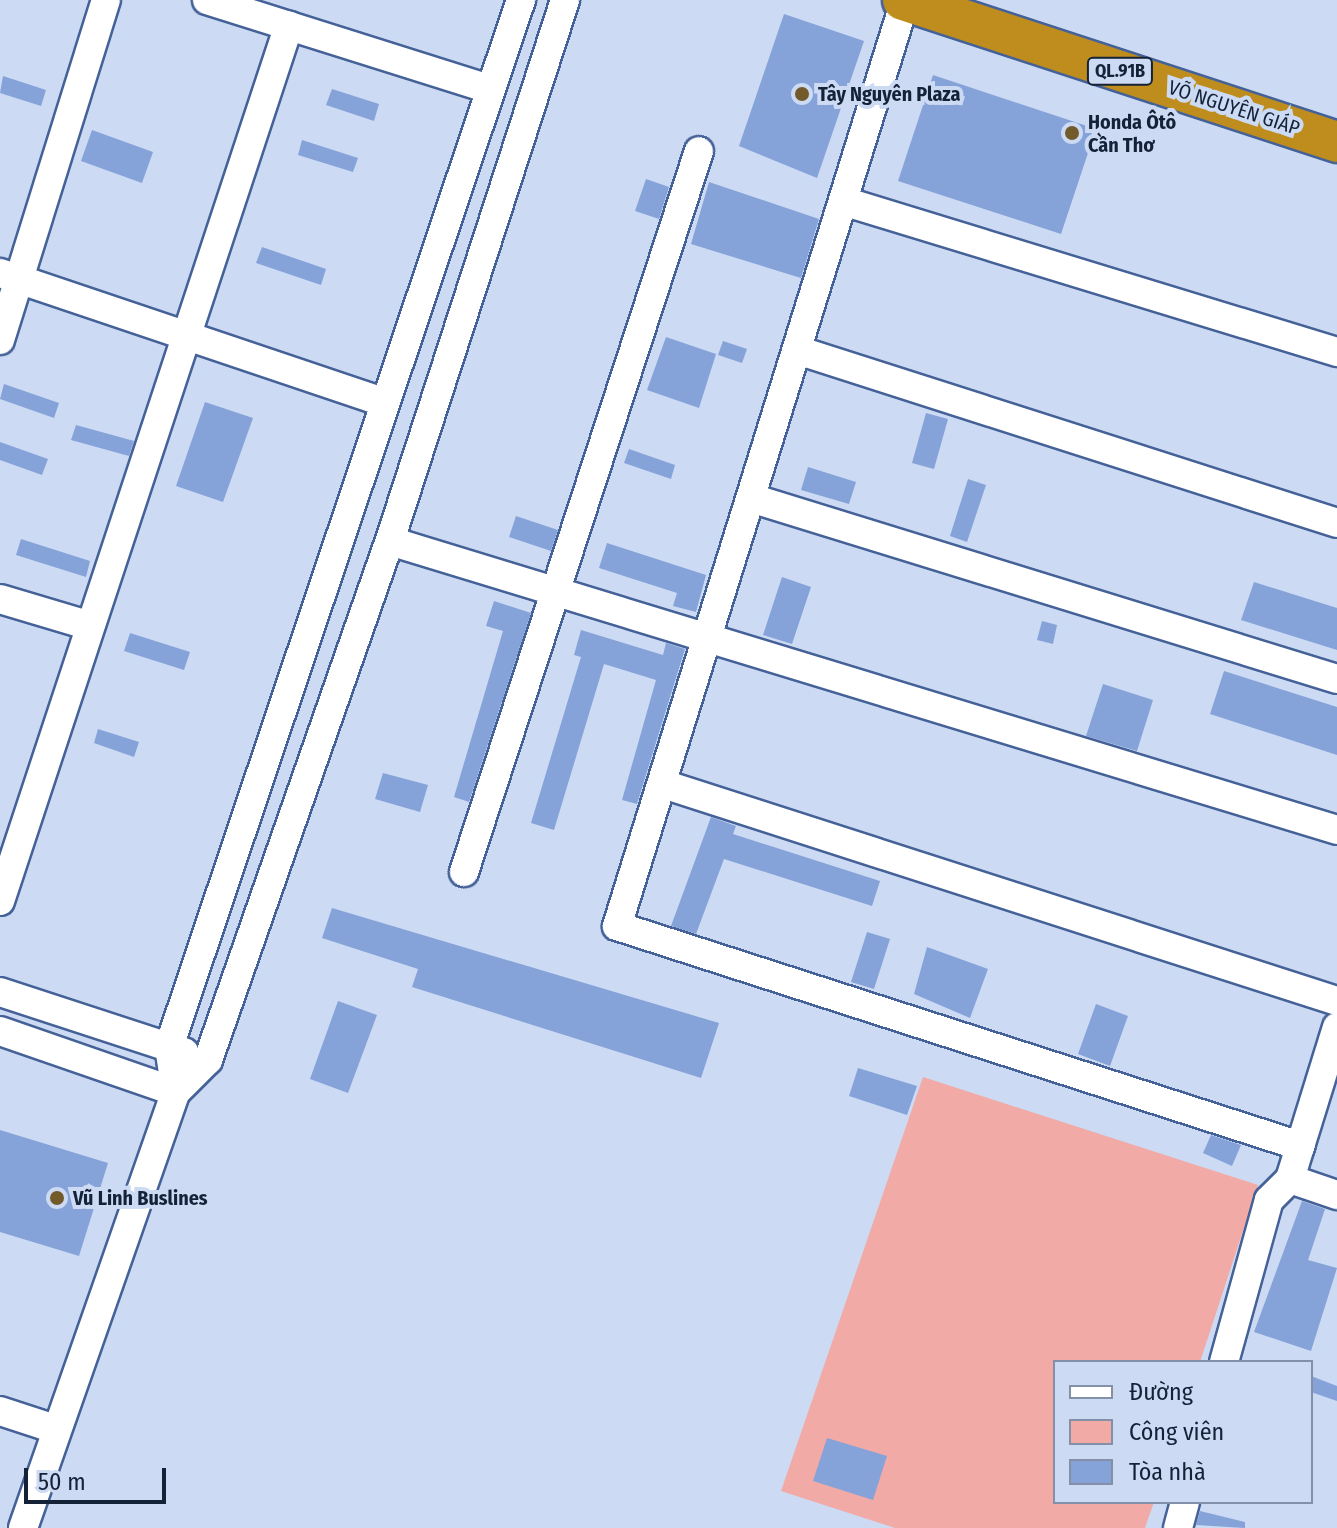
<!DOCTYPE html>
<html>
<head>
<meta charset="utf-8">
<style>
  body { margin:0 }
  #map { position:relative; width:1337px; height:1528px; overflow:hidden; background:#ccdaf3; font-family:"Fira Sans Condensed",sans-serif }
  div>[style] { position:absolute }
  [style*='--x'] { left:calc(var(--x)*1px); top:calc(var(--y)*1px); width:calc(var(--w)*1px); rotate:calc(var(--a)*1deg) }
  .green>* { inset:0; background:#f1aaa6 }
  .building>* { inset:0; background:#85a3d9 }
  .roads { filter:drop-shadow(2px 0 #456298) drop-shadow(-2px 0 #456298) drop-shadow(0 2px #456298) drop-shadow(0 -2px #456298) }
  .minor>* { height:28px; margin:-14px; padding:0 14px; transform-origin:14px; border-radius:14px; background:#fff }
  .highway>* { height:40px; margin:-20px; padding:0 20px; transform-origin:20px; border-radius:20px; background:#be8d1e }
  .dots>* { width:22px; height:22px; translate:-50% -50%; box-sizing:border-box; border:4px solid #ccdaf3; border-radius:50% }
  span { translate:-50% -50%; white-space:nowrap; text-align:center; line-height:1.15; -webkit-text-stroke:8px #ccdaf3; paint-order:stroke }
  .shield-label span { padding:2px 6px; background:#ccdaf3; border:2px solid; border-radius:6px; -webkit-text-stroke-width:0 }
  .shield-label { font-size:18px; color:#152137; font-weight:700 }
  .poi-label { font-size:20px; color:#152137; font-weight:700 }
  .left { translate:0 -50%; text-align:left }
  .street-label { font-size:20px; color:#152137 }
  .legend { position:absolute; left:1053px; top:1360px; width:260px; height:144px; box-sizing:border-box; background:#ccdaf3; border:2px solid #8390a8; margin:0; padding:10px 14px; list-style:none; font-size:24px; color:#152137 }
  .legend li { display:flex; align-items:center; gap:16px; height:40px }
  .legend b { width:40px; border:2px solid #8390a8 }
  .scale { position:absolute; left:24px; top:1468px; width:142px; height:36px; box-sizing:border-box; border:4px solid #152137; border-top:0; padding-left:10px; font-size:24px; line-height:28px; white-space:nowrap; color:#152137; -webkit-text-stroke:6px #ccdaf3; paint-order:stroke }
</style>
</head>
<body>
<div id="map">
  <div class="green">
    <div style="clip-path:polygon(923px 1077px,1258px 1185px,1200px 1362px,1055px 1362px,1055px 1502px,1154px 1502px,1145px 1528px,895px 1528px,781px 1491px)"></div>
  </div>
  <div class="building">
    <div style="clip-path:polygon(784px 14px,864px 41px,817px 178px,739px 146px)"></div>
    <div style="clip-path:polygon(933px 75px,1096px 129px,1061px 234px,898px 181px)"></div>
    <div style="clip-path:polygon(3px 76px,46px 90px,41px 106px,0 93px)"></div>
    <div style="clip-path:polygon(332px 89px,379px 104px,374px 121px,326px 105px)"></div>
    <div style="clip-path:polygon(92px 130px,153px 152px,142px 183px,81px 161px)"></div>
    <div style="clip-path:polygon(302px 140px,358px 158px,353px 172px,298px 155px)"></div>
    <div style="clip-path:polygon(646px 179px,669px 187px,659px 219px,635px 211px)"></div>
    <div style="clip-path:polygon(709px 182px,819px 219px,801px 278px,691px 244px)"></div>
    <div style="clip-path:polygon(262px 247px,326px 269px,321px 285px,256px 263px)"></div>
    <div style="clip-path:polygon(666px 337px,716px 354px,699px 408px,647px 390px)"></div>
    <div style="clip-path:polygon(723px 341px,747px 349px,742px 363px,718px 355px)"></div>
    <div style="clip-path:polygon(4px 384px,59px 403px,54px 418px,0 399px)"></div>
    <div style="clip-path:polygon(205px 402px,253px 418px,223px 502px,176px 486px)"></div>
    <div style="clip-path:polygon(926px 413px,948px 419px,934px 469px,912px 463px)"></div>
    <div style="clip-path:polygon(76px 425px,134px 441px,129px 456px,71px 440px)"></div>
    <div style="clip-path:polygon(0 442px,48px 459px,42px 475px,0 460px)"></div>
    <div style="clip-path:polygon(629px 449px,675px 465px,671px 479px,624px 463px)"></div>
    <div style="clip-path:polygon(808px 467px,856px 482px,849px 504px,801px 490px)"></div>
    <div style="clip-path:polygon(968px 479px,986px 485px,967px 542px,950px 536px)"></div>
    <div style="clip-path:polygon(516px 516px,558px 530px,551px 551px,509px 537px)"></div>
    <div style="clip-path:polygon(21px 539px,90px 561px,86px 577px,16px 555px)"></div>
    <div style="clip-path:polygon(607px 543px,706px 575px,696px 612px,673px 606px,677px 593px,599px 568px)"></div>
    <div style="clip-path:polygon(782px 577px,811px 587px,792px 644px,763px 635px)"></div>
    <div style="clip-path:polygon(1254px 582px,1337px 608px,1337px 650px,1241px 620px)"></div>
    <div style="clip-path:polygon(494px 601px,531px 613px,469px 802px,454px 797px,503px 631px,486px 626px)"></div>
    <div style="clip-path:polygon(1042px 621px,1057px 625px,1053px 644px,1037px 640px)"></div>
    <div style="clip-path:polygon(581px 630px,663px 655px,666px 643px,685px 649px,637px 804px,622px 800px,656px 680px,604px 664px,554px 830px,531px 823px,581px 657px,574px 655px)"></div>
    <div style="clip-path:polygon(130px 633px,190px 652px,184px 670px,124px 651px)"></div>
    <div style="clip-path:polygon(1224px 671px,1337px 707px,1337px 755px,1210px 714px)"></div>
    <div style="clip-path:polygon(1103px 684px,1153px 700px,1137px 751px,1086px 736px)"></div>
    <div style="clip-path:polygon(98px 729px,139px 742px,134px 757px,94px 743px)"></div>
    <div style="clip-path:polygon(383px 773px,428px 785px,420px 812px,375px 799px)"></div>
    <div style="clip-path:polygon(711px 817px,736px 826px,733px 834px,880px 881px,872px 906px,724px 859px,696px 934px,671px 926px)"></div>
    <div style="clip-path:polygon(332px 908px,719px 1023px,701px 1078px,412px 987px,418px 969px,322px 938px)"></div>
    <div style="clip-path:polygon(867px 932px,890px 939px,874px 989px,851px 982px)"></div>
    <div style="clip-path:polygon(927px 947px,988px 969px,970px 1018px,914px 994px)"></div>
    <div style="clip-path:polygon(338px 1001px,377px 1015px,348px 1093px,310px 1079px)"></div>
    <div style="clip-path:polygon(1096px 1004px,1128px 1016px,1110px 1066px,1078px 1054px)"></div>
    <div style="clip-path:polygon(858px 1068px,917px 1086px,907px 1115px,849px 1096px)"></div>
    <div style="clip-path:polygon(0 1130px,108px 1163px,79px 1256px,0 1232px)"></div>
    <div style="clip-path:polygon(1211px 1135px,1241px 1145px,1232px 1166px,1203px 1153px)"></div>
    <div style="clip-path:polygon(1302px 1201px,1325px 1209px,1308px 1260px,1337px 1268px,1311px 1351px,1254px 1332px)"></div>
    <div style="clip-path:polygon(1311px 1376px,1337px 1386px,1337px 1401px,1311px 1392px)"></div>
    <div style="clip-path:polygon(827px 1438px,887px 1456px,873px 1500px,813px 1481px)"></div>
    <div style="clip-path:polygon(1200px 1511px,1245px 1522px,1245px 1528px,1196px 1525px)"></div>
  </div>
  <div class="roads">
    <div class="minor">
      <div style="--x:207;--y:0;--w:297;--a:17.5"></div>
      <div style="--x:905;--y:1;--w:969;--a:107.29"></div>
      <div style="--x:617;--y:926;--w:718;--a:17.85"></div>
      <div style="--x:843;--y:201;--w:517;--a:17"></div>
      <div style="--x:0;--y:273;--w:405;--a:18.6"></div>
      <div style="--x:0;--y:340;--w:356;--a:-72.7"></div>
      <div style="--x:797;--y:350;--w:567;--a:17.76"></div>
      <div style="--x:751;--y:498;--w:613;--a:17.16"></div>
      <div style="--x:390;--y:541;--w:990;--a:16.97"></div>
      <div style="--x:0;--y:599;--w:91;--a:16.6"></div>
      <div style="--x:663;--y:784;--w:708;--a:17.85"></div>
      <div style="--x:464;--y:872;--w:758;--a:-71.95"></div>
      <div style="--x:0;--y:901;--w:922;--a:-71.74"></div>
      <div style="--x:0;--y:992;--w:194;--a:18.1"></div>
      <div style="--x:0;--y:1031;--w:186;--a:19.1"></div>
      <div style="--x:176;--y:1092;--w:46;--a:-98.8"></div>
      <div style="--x:169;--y:1047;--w:1105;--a:-71.42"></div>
      <div style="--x:1290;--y:1179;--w:50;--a:18.8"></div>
      <div style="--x:1224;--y:1362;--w:168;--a:-74.5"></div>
      <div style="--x:1269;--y:1200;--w:30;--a:-45"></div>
      <div style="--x:1290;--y:1179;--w:159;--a:-72.8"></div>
      <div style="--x:0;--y:1411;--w:58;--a:18.1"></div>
      <div style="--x:23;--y:1528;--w:462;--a:-70.7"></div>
      <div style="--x:176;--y:1092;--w:45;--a:-45"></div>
      <div style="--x:208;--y:1060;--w:560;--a:-70.72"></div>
      <div style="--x:393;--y:531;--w:558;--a:-72.05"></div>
      <div style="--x:1178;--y:1528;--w:27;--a:-75"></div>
    </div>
    <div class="highway">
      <div style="--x:903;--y:0;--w:457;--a:18.1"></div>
    </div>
  </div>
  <div class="dots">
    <div style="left:802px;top:94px;background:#725a2a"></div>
    <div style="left:1072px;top:133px;background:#725a2a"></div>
    <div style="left:57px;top:1198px;background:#725a2a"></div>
  </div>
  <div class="shield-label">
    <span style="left:1120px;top:71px">QL.91B</span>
  </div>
  <div class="poi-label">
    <span class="left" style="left:818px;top:94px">Tây Nguyên Plaza</span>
    <span class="left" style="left:1088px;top:134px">Honda Ôtô<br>Cần Thơ</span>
    <span class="left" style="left:73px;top:1198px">Vũ Linh Buslines</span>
  </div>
  <div class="street-label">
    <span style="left:1234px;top:108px;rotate:18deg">VÕ NGUYÊN GIÁP</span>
  </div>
  <ul class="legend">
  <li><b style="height:10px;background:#fff"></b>Đường</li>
  <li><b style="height:22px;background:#f1aaa6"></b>Công viên</li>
  <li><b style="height:22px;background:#85a3d9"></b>Tòa nhà</li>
  </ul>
  <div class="scale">50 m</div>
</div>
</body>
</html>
